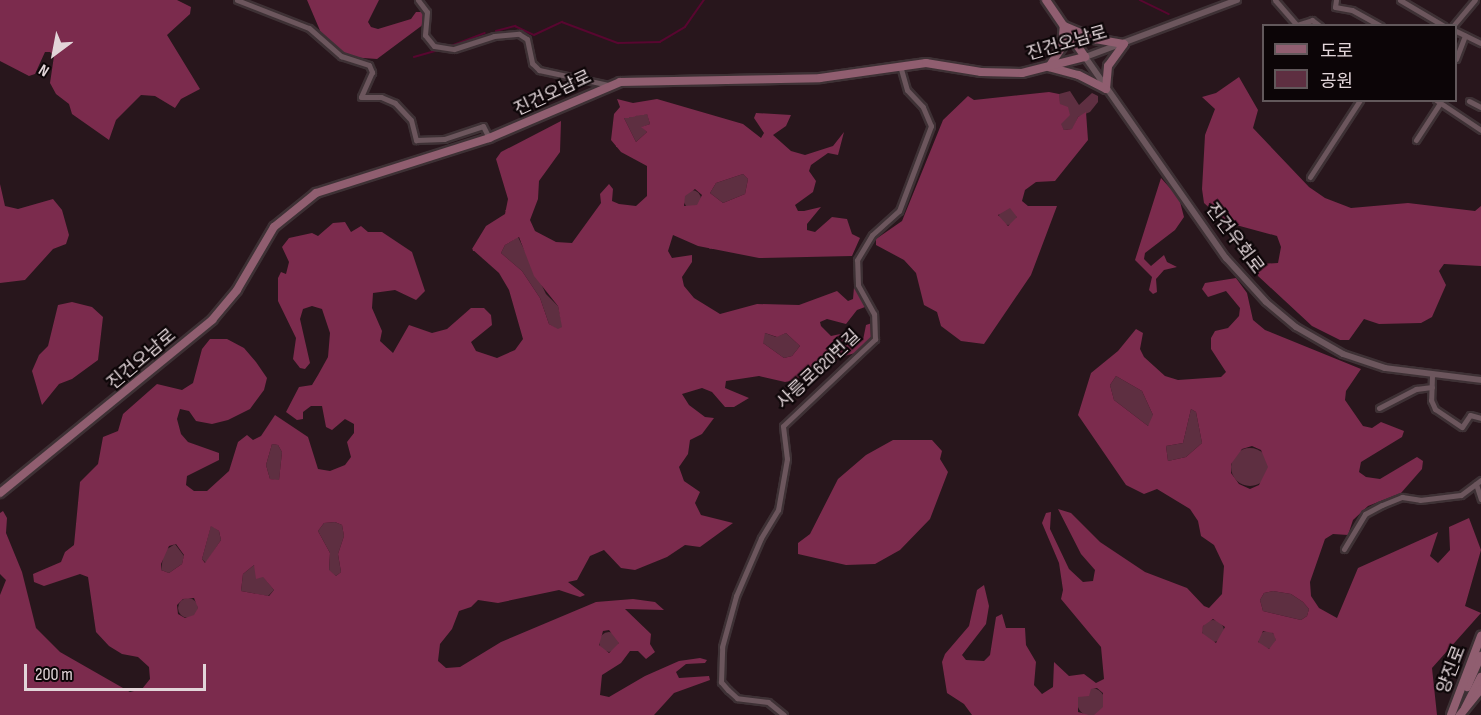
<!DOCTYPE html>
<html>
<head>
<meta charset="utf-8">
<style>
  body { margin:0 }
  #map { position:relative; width:1481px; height:715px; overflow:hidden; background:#28161c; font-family:"Sofia Sans Condensed","Noto Sans KR",sans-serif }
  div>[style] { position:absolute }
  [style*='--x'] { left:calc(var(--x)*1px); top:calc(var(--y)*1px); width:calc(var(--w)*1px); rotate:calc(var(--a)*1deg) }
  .green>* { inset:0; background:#5e2f41 }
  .round { border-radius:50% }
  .forest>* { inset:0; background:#7b2b4d }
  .stream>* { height:1.5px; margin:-0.75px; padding:0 0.75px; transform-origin:0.75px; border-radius:0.75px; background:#580630 }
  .roads { filter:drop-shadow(2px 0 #3e3135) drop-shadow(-2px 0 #3e3135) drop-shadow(0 2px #3e3135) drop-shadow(0 -2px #3e3135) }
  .minor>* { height:5px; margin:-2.5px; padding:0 2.5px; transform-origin:2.5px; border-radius:2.5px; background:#6c565d }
  .tertiary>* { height:6px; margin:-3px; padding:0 3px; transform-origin:3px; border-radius:3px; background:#6c565d }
  .secondary>* { height:8px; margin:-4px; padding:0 4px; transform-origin:4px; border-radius:4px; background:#905e70 }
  span { translate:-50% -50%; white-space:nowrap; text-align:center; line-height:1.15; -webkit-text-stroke:4.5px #0c0507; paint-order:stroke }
  .street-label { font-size:18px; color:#e2d5d9 }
  .legend { position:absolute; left:1262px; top:24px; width:195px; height:78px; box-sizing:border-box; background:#0c0507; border:2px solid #62585b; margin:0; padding:8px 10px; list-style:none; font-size:18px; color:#e2d5d9 }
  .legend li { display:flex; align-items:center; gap:12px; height:30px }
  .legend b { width:30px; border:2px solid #62585b }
  .north { position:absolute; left:24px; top:24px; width:60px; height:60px; -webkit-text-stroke:4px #0c0507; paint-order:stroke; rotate:212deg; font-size:16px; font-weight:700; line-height:24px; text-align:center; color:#e2d5d9 }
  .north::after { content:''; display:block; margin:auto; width:21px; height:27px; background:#e2d5d9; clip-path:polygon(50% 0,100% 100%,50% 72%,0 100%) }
  .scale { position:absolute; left:24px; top:664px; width:182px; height:27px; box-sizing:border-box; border:3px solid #e2d5d9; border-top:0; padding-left:8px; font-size:18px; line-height:21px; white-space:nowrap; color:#e2d5d9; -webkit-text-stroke:4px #0c0507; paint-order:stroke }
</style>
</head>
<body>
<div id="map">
  <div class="green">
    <div style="clip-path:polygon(1070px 91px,1079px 105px,1092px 93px,1098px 96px,1098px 102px,1090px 112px,1078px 117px,1073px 129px,1064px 130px,1060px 124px,1059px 94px)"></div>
    <div style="clip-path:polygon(647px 113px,650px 124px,642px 127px,647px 132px,636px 142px,624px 118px)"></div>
    <div style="clip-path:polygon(743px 174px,748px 179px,745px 194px,723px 203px,710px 193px,716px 183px)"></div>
    <div class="round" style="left:683px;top:190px;width:18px;height:18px"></div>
    <div class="round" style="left:999px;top:207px;width:18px;height:18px"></div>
    <div style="clip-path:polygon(518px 237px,546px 294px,558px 306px,563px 327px,558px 330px,549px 324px,540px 298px,522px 271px,501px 253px,505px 245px)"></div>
    <div style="clip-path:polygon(765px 333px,776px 337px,786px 333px,800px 346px,792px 356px,784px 358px,763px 343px,761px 336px)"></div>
    <div style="clip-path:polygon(1116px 376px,1142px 391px,1153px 415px,1153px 422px,1148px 426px,1114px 400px,1110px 385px)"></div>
    <div style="clip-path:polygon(1191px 409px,1196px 412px,1202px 443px,1186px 457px,1168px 461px,1166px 446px,1183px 443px)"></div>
    <div style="clip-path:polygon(272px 444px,278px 445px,282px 452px,279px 481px,270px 479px,266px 465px)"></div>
    <div class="round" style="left:1231px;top:448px;width:38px;height:38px"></div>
    <div style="clip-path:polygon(335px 522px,342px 525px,344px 536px,338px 554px,341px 572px,336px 576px,329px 571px,330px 553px,318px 531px,324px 523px)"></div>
    <div style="clip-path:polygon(211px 525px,219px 531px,221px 540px,206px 563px,202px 559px)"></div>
    <div style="clip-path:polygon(175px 544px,184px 556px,182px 564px,169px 573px,161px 570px,164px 551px)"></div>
    <div style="clip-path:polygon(254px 565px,274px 590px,268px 596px,241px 591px,243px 574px)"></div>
    <div style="clip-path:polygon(1273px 591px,1291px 594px,1303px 602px,1309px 609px,1307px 616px,1301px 620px,1263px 611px,1260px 600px,1264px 593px)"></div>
    <div class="round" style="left:178px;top:598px;width:20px;height:20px"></div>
    <div class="round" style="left:1202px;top:620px;width:22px;height:22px"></div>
    <div class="round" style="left:1258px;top:631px;width:18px;height:18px"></div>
    <div class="round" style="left:599px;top:632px;width:20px;height:20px"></div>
    <div class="round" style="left:1077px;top:688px;width:28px;height:28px"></div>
  </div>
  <div class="forest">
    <div style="clip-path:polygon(0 0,177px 0,191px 7px,190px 14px,167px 35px,200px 89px,181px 99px,175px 108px,155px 96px,141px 95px,116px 120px,109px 140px,72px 114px,69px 104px,56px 94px,50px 83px,54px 56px,50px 52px,45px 52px,35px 74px,29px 76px,0 61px)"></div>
    <div style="clip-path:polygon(307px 0,379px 0,368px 22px,371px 27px,378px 29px,411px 19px,416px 12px,423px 12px,424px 24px,377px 59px,350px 57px,324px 40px)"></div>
    <div style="clip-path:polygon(1239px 77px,1258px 110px,1253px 128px,1309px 187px,1325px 198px,1351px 208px,1408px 203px,1475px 211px,1481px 206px,1481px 266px,1444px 264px,1439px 271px,1446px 285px,1432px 317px,1421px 323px,1379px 324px,1364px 319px,1349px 340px,1340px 340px,1312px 326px,1258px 276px,1256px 269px,1260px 264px,1278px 263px,1281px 247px,1277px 236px,1225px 222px,1204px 203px,1202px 189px,1205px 135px,1215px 109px,1202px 97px,1216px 93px)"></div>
    <div style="clip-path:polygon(evenodd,1049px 92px,1059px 94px,1060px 104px,1068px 107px,1070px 115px,1061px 124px,1064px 130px,1072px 129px,1078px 117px,1086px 112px,1088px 140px,1055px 181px,1036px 182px,1025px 190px,1022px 201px,1028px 206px,1057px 206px,1031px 275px,984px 344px,961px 341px,941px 326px,937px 312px,924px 305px,916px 273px,904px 260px,876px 245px,876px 239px,902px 221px,943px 120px,968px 96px,974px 100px,1049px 92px,1010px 208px,1017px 217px,1008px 226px,998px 215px,1010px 208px)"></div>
    <div style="clip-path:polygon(evenodd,617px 99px,633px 103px,657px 99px,743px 124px,761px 138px,764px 133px,754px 118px,756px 113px,791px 115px,786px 126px,773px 135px,791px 151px,805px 155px,833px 146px,844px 132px,838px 155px,828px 153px,811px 165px,809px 171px,816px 181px,813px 192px,795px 205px,798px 211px,804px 211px,821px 207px,807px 224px,807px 230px,815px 232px,832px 217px,847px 219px,852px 234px,860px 238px,852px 256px,759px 258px,698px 246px,673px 235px,668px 251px,672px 258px,692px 255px,692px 262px,682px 277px,684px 286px,694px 298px,720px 314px,757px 304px,799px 305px,837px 291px,848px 301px,853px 299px,854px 287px,867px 301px,865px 307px,857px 310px,846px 324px,827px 319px,820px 322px,821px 326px,831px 336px,845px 333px,863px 340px,866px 325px,872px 323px,873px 339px,855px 353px,817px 364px,796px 380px,785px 382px,759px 376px,726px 381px,725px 388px,749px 398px,734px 407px,725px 407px,712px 392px,702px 388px,682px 394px,689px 405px,705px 417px,714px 418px,702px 434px,690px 440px,688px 454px,679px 467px,684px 481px,700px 492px,695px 503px,701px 515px,733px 523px,700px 547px,685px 545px,667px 557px,635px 570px,621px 568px,604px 550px,590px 556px,577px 580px,568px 582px,585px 595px,580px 597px,559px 590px,498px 603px,478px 600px,471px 607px,459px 611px,452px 629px,440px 644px,438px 661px,446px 668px,460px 667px,501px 642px,596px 602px,633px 599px,655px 602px,664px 610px,625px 609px,651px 634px,650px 644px,655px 652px,646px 659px,638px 651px,630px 651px,621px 663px,602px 675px,600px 695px,609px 697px,645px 676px,679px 661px,700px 658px,707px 660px,705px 663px,686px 664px,676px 672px,679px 678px,709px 676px,710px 680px,674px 693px,654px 715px,0 715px,0 595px,6px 580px,0 574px,0 513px,3px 511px,7px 518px,6px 533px,22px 572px,36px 628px,60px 652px,130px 692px,142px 689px,150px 679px,149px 667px,138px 657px,122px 654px,109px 646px,96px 632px,88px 577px,80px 574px,44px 586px,34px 582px,33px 574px,61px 562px,65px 552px,74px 545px,80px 482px,98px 464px,103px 437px,118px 431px,123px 414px,157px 384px,182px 390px,193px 383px,202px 349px,210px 339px,227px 339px,244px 348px,256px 362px,267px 378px,264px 390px,250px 409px,228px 420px,212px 424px,196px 421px,189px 411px,180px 409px,177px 419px,181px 434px,188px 442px,219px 453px,219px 460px,187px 476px,186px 485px,194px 491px,207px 491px,229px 471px,238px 442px,247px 435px,253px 440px,261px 436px,275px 415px,308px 437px,318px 469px,330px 471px,345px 465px,351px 457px,347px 442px,354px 433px,354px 424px,345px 419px,332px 430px,326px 427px,322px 406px,311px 406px,303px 412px,303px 419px,297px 420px,286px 412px,299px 387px,312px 385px,318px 375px,328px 357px,330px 333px,322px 309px,312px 306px,303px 309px,300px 319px,310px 363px,305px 369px,300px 368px,293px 359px,296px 338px,278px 301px,278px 278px,281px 272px,286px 274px,289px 262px,282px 247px,289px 238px,312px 233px,318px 236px,333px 223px,345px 222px,351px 232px,361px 226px,368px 232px,382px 232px,412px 252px,425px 291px,416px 300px,395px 290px,373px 293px,372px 308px,382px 331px,380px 341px,393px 353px,409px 325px,432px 333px,447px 329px,471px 308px,484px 308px,491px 315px,492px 325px,471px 342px,476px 351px,497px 358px,515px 350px,523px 339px,509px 290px,499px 273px,472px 249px,486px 226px,505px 214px,508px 199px,496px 159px,501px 152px,561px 121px,560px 152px,539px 181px,538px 199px,530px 220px,535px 231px,556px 242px,572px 243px,601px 203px,600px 194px,609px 184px,613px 189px,612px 201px,619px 204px,636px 206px,647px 196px,647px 166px,621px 152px,611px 140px,614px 114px,620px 107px,617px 99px,647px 114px,650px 124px,641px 127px,647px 132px,636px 142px,624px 118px,647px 114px,617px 99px,743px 174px,748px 179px,745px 194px,723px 203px,710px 193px,716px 183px,743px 174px,617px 99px,695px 189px,702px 195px,697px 205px,684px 206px,685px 196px,695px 189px,617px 99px,519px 237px,534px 276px,558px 306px,562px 327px,558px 329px,549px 324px,540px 298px,522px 271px,501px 253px,505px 245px,519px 237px,617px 99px,765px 333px,777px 337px,786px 333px,800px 346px,792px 356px,784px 358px,763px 343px,765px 333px,617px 99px,272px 444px,278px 445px,282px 452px,279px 480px,270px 479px,266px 465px,272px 444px,617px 99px,335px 522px,342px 525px,344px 536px,338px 554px,341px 572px,336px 576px,329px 570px,330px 553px,318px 531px,324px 523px,335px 522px,617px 99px,211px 526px,219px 531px,221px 540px,205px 563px,202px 559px,211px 526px,617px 99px,176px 544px,184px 555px,182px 564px,169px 573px,161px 570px,161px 564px,169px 546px,176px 544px,617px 99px,254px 565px,256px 579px,263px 577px,274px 590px,269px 596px,241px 591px,243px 574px,254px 565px,617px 99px,194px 598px,198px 608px,194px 615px,185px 618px,178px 614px,177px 605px,183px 599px,194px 598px,617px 99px,609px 630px,619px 643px,609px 653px,599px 645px,603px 631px,609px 630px)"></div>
    <div style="clip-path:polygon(1161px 178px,1179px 198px,1184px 217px,1175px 230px,1145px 253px,1144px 259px,1151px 266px,1164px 255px,1167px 262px,1177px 267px,1164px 270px,1156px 279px,1157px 292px,1153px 294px,1149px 290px,1152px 277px,1135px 260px)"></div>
    <div style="clip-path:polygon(0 184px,5px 206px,18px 209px,53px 199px,62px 210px,69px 235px,66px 244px,53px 249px,25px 280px,0 283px)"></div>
    <div style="clip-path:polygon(evenodd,1236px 278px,1247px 293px,1253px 320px,1265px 330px,1361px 369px,1346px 391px,1345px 400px,1363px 426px,1372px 428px,1381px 422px,1404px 431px,1402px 437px,1361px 462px,1359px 472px,1366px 477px,1380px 479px,1417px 457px,1423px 461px,1422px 469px,1401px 493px,1368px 506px,1353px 520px,1348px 535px,1333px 534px,1325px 539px,1310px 582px,1311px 596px,1319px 608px,1337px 618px,1358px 568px,1438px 532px,1430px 556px,1438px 563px,1450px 550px,1449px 527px,1469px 518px,1481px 550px,1465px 606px,1481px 613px,1432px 668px,1437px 715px,1094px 715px,1103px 707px,1103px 693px,1097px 688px,1091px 689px,1089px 696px,1078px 697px,1078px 712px,1089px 715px,972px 715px,964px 704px,947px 693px,942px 662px,945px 654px,969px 626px,977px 590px,984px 585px,989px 606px,986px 624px,962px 655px,966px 660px,984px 661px,990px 655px,996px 617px,1002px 614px,1006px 628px,1025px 628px,1026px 645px,1036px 662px,1034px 685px,1042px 694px,1053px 687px,1054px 662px,1069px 676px,1084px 674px,1096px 683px,1104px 679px,1101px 647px,1061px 599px,1063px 590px,1059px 563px,1042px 523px,1046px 513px,1051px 512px,1050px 529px,1069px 569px,1083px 582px,1093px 581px,1095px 570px,1081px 554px,1058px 509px,1071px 513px,1100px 542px,1145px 572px,1187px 588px,1204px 606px,1209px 608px,1222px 594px,1224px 566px,1214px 545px,1201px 536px,1198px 521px,1190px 509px,1157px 489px,1144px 494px,1126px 485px,1078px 415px,1091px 373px,1118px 351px,1136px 329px,1143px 333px,1140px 349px,1144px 357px,1165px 376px,1178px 380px,1221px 377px,1226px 372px,1211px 349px,1211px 338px,1215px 331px,1228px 328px,1239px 316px,1240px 308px,1226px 291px,1208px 297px,1202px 289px,1205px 283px,1236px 278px,1116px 376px,1142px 391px,1153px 415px,1148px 426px,1114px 400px,1110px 385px,1116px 376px,1236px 278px,1191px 409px,1196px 412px,1202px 443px,1186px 457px,1168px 461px,1166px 446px,1183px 443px,1191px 409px,1236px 278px,1252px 446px,1261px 450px,1268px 467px,1259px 485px,1250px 489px,1239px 484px,1231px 473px,1231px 464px,1242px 449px,1252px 446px,1236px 278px,1273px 591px,1291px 594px,1303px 602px,1309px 609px,1307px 616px,1301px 620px,1263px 611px,1260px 600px,1264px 593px,1273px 591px,1236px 278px,1213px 619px,1225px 627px,1216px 643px,1202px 633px,1203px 626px,1213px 619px,1236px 278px,1263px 631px,1273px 633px,1276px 640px,1269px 649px,1258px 642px,1263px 631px)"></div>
    <div style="clip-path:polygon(72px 302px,92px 307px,103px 317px,98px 360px,72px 379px,59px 384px,42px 405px,32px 371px,39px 355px,48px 346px,58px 305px)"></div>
    <div style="clip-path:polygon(893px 440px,932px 440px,942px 451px,940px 459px,948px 472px,930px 519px,900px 550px,875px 564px,846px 565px,798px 554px,798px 543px,810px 534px,838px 479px,866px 455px)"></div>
  </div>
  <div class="stream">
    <div style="--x:1140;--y:0;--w:32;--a:26"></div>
    <div style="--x:496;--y:31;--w:20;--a:-15"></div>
    <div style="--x:515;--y:26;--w:21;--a:25"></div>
    <div style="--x:534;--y:35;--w:31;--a:-25"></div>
    <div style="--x:562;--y:22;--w:60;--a:20.6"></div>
    <div style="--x:618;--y:43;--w:42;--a:-1.4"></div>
    <div style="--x:660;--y:42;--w:29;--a:-31"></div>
    <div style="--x:685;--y:27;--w:33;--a:-55"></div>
    <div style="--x:451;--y:46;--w:36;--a:-21"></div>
    <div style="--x:414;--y:57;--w:26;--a:-16"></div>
  </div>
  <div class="roads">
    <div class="minor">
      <div style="--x:237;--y:0;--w:77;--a:21.3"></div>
      <div style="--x:309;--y:28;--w:43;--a:41.2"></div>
      <div style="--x:341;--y:56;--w:29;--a:18"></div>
      <div style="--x:369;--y:65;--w:8;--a:67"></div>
      <div style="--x:372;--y:72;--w:27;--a:114"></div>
      <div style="--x:361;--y:97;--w:20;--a:0"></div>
      <div style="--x:381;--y:97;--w:15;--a:23"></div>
      <div style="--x:395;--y:103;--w:23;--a:47"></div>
      <div style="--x:411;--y:120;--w:21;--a:76"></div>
      <div style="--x:416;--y:140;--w:28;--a:-2"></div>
      <div style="--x:444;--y:139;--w:41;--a:-18.4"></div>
      <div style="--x:483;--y:126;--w:13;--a:63"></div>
      <div style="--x:418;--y:0;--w:15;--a:53"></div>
      <div style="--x:427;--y:12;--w:23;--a:95"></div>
      <div style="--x:425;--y:35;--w:14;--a:51"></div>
      <div style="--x:434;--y:46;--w:20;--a:9"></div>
      <div style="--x:454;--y:49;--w:42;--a:-18"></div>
      <div style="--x:494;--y:36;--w:25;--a:-5"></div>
      <div style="--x:519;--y:34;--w:9;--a:32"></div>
      <div style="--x:527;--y:39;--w:25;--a:78"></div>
      <div style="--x:532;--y:63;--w:10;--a:45"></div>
      <div style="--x:539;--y:70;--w:72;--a:12.1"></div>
      <div style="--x:1275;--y:0;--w:33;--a:49"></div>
      <div style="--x:1297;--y:25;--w:16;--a:-18"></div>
      <div style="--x:1312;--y:20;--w:10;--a:37"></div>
      <div style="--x:1336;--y:0;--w:7;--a:98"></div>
      <div style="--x:1335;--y:7;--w:17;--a:10"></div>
      <div style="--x:1352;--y:10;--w:33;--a:29"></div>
      <div style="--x:1400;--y:0;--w:51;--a:30.6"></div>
      <div style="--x:1453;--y:26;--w:34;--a:-50"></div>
      <div style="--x:1456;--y:31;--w:28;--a:26"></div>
      <div style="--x:1456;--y:59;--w:25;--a:-69"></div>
      <div style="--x:1436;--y:100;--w:54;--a:33.7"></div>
      <div style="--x:1469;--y:101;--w:13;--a:27"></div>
      <div style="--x:1416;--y:140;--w:44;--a:-57"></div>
      <div style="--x:1310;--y:177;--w:92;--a:-57"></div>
      <div style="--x:1432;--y:376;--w:24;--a:92"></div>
      <div style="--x:1431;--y:400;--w:10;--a:66"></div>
      <div style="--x:1435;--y:409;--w:32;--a:34"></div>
      <div style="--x:1462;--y:427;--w:14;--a:-56"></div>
      <div style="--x:1470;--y:415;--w:11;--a:15"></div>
      <div style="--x:1379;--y:408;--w:42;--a:-27.2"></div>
      <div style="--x:1416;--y:389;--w:16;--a:-7"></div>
      <div style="--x:1476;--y:484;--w:16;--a:72"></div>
      <div style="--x:1344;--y:549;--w:41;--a:-59"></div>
      <div style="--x:1365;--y:514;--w:19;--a:-28"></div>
      <div style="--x:1382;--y:505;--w:22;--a:-22"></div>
      <div style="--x:1402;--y:497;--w:18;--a:9"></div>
      <div style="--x:1420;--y:500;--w:41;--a:-7"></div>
      <div style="--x:1461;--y:495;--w:25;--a:-37"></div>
      <div style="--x:784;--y:715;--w:21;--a:-141"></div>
      <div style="--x:768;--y:702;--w:31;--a:-173"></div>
      <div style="--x:737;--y:698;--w:12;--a:-138"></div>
      <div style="--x:728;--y:690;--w:11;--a:-131"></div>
      <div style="--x:721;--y:682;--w:35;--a:-88"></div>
      <div style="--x:722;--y:647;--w:53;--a:-74.6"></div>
      <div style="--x:736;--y:596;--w:63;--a:-66.7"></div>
      <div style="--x:761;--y:538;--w:33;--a:-59"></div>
      <div style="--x:778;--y:510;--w:52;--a:-80"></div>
      <div style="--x:787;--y:459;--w:33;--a:-97"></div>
      <div style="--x:783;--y:426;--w:127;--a:-43.4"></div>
      <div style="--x:875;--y:339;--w:25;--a:-92"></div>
      <div style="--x:874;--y:314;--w:33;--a:-119"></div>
      <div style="--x:858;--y:285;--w:25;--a:-92"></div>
      <div style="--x:857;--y:260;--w:29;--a:-59"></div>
      <div style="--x:872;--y:235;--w:36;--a:-42"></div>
      <div style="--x:899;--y:211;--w:91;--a:-69.4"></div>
      <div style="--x:931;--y:126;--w:21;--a:-113"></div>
      <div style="--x:923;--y:107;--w:23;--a:-133"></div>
      <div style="--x:907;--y:90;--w:25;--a:-106"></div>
    </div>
    <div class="tertiary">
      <div style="--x:1237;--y:0;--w:162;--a:159.4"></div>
      <div style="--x:1085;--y:57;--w:246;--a:55"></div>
      <div style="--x:1226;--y:258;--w:59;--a:47.7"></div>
      <div style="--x:1266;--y:302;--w:39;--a:40"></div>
      <div style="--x:1296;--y:327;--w:54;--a:29.9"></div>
      <div style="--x:1343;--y:354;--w:44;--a:18.4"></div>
      <div style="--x:1385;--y:368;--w:97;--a:7.1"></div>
    </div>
    <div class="secondary">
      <div style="--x:1064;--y:26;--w:34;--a:23"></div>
      <div style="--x:1095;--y:39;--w:29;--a:10"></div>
      <div style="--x:1124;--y:44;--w:27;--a:126"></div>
      <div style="--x:1108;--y:66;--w:23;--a:95"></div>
      <div style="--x:1106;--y:89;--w:31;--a:-153"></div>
      <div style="--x:1078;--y:75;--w:30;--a:-165"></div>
      <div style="--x:1049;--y:67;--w:24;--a:-57"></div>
      <div style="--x:1062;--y:47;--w:21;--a:-85"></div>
      <div style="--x:0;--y:493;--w:274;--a:-39.2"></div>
      <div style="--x:212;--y:320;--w:39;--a:-50"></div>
      <div style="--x:237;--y:290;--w:73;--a:-59.6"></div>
      <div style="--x:274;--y:227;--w:54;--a:-39"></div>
      <div style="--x:316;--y:193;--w:182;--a:-17.6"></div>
      <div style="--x:489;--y:138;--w:142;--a:-23.1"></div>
      <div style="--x:620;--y:82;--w:200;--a:-1.1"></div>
      <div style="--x:820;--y:78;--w:107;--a:-8.1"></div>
      <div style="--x:926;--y:63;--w:56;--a:9.3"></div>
      <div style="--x:981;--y:72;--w:41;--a:1.4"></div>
      <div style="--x:1022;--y:73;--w:65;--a:-14.3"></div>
      <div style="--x:1085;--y:57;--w:69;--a:-124.4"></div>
      <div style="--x:1467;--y:687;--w:34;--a:-66"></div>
      <div style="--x:1465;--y:708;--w:35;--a:-63"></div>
      <div style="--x:1451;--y:715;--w:85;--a:-69.2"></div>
      <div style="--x:1460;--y:715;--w:33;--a:-51"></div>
    </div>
  </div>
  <div class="street-label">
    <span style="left:1067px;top:44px;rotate:-16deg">진건오남로</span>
    <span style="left:553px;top:94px;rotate:-25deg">진건오남로</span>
    <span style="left:1234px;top:239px;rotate:53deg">진건우회로</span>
    <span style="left:142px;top:360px;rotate:-40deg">진건오남로</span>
    <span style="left:819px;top:370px;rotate:-43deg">사릉로620번길</span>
    <span style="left:1452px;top:670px;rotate:-69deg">양진로</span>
  </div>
  <ul class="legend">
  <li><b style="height:8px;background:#905e70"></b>도로</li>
  <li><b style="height:16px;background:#5e2f41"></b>공원</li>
  </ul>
  <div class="north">N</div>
  <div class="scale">200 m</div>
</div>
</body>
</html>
